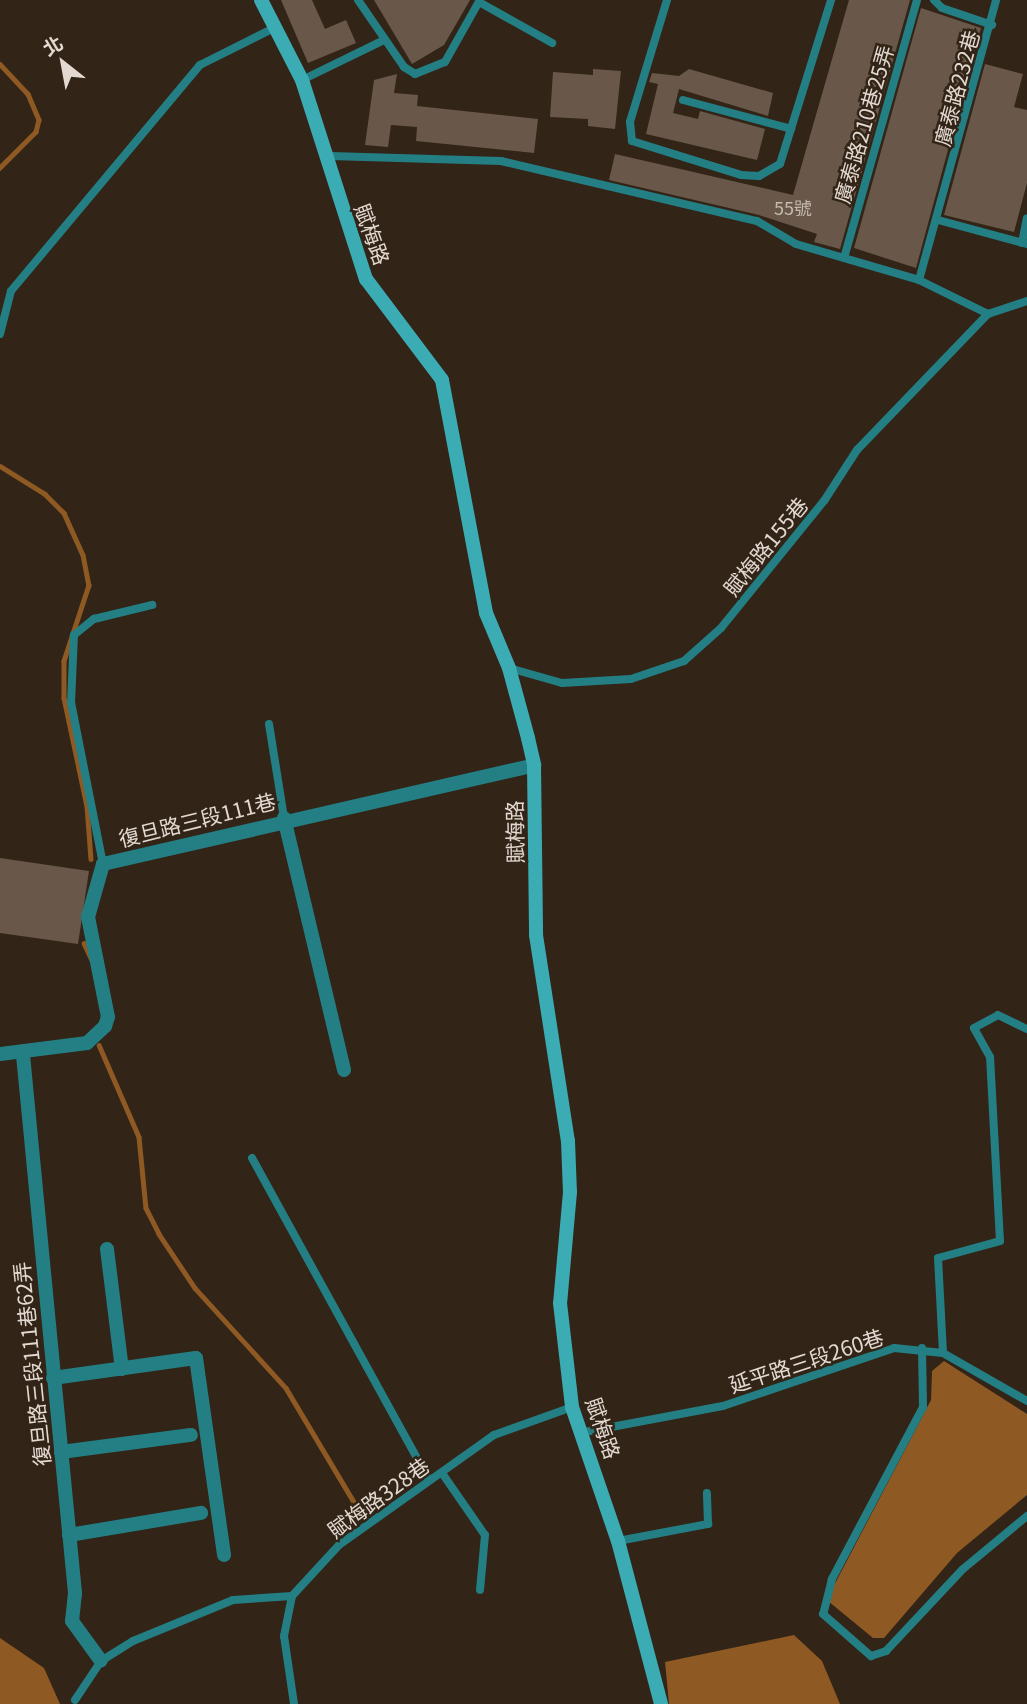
<!DOCTYPE html>
<html>
<head>
<meta charset="utf-8">
<style>
  body { margin:0 }
  #map { position:relative; width:1027px; height:1704px; overflow:hidden; background:#322417; font-family:Georgia,"Noto Sans TC",serif }
  div>[style] { position:absolute }
  [style*='--x'] { left:calc(var(--x)*1px); top:calc(var(--y)*1px); width:calc(var(--w)*1px); rotate:calc(var(--a)*1deg) }
  .water>* { inset:0; background:#8f5923 }
  .stream>* { height:4.5px; margin:-2.25px; padding:0 2.25px; transform-origin:2.25px; border-radius:2.25px; background:#8f5923 }
  .building>* { inset:0; background:#695849 }
  .lane>* { height:8px; margin:-4px; padding:0 4px; transform-origin:4px; border-radius:4px; background:#237f84 }
  .street>* { height:14px; margin:-7px; padding:0 7px; transform-origin:7px; border-radius:7px; background:#237f84 }
  .secondary>* { height:14px; margin:-7px; padding:0 7px; transform-origin:7px; border-radius:7px; background:#3bacb3 }
  span { translate:-50% -50%; white-space:nowrap; text-align:center; line-height:1.15; -webkit-text-stroke:5px #322417; paint-order:stroke }
  .number-label { font-size:18px; color:#c4b9af }
  .number-label span { -webkit-text-stroke-width:0 }
  .street-label { font-size:21px; color:#e3d9d1 }
  .north { position:absolute; left:28px; top:28px; width:70px; height:70px; -webkit-text-stroke:5px #322417; paint-order:stroke; rotate:329deg; font-size:19px; font-weight:700; line-height:28px; text-align:center; color:#e3d9d1 }
  .north::after { content:''; display:block; margin:auto; width:24px; height:32px; background:#e3d9d1; clip-path:polygon(50% 0,100% 100%,50% 72%,0 100%) }
</style>
</head>
<body>
<div id="map">
  <div class="water">
    <div style="clip-path:polygon(944px 1361px,1027px 1414px,1027px 1495px,957px 1553px,884px 1638px,873px 1638px,828px 1601px,830px 1593px,931px 1400px,932px 1371px)"></div>
    <div style="clip-path:polygon(794px 1635px,822px 1661px,840px 1704px,669px 1704px,665px 1662px)"></div>
    <div style="clip-path:polygon(0 1638px,44px 1668px,60px 1704px,0 1704px)"></div>
  </div>
  <div class="stream">
    <div style="--x:0;--y:64;--w:41;--a:47"></div>
    <div style="--x:28;--y:94;--w:28;--a:67"></div>
    <div style="--x:39;--y:120;--w:12;--a:104"></div>
    <div style="--x:36;--y:132;--w:51;--a:135"></div>
    <div style="--x:0;--y:466;--w:53;--a:31.9"></div>
    <div style="--x:45;--y:494;--w:27;--a:45"></div>
    <div style="--x:64;--y:513;--w:46;--a:65.7"></div>
    <div style="--x:83;--y:555;--w:31;--a:79"></div>
    <div style="--x:89;--y:585;--w:80;--a:108.2"></div>
    <div style="--x:64;--y:661;--w:37;--a:90"></div>
    <div style="--x:64;--y:698;--w:110;--a:78"></div>
    <div style="--x:87;--y:806;--w:53;--a:85.7"></div>
    <div style="--x:84;--y:943;--w:17;--a:65"></div>
    <div style="--x:99;--y:1045;--w:100;--a:66.5"></div>
    <div style="--x:139;--y:1137;--w:71;--a:84.4"></div>
    <div style="--x:146;--y:1208;--w:29;--a:63"></div>
    <div style="--x:159;--y:1234;--w:65;--a:56.3"></div>
    <div style="--x:195;--y:1288;--w:135;--a:47.7"></div>
    <div style="--x:286;--y:1388;--w:150;--a:59.2"></div>
  </div>
  <div class="building">
    <div style="clip-path:polygon(281px 0,312px 0,325px 29px,346px 20px,356px 43px,308px 63px)"></div>
    <div style="clip-path:polygon(374px 0,470px 0,444px 45px,412px 64px)"></div>
    <div style="clip-path:polygon(849px 0,910px 0,840px 249px,814px 242px,817px 234px,759px 215px,609px 180px,615px 154px,793px 195px)"></div>
    <div style="clip-path:polygon(921px 8px,981px 28px,916px 268px,854px 248px)"></div>
    <div style="clip-path:polygon(985px 64px,1023px 74px,1014px 107px,1027px 110px,1027px 183px,1014px 232px,944px 215px)"></div>
    <div style="clip-path:polygon(593px 69px,621px 71px,615px 129px,588px 126px,588px 119px,550px 117px,553px 72px,593px 75px)"></div>
    <div style="clip-path:polygon(689px 69px,773px 93px,768px 116px,679px 89px,673px 113px,698px 119px,700px 111px,765px 129px,757px 160px,646px 134px,658px 84px,649px 82px,652px 73px,679px 76px)"></div>
    <div style="clip-path:polygon(397px 74px,394px 93px,418px 95px,417px 106px,538px 119px,534px 153px,416px 141px,417px 127px,391px 125px,388px 147px,365px 145px,374px 80px)"></div>
    <div style="clip-path:polygon(0 858px,89px 871px,78px 944px,0 933px)"></div>
  </div>
  <div class="lane">
    <div style="--x:358;--y:0;--w:81;--a:55.5"></div>
    <div style="--x:404;--y:67;--w:13;--a:32"></div>
    <div style="--x:415;--y:74;--w:32;--a:-22"></div>
    <div style="--x:445;--y:62;--w:71;--a:-60.6"></div>
    <div style="--x:667;--y:0;--w:127;--a:106.9"></div>
    <div style="--x:630;--y:122;--w:19;--a:84"></div>
    <div style="--x:632;--y:141;--w:114;--a:17.3"></div>
    <div style="--x:741;--y:175;--w:18;--a:3"></div>
    <div style="--x:759;--y:176;--w:24;--a:-30"></div>
    <div style="--x:780;--y:164;--w:172;--a:-72.7"></div>
    <div style="--x:934;--y:0;--w:11;--a:45"></div>
    <div style="--x:942;--y:8;--w:53;--a:18.8"></div>
    <div style="--x:479;--y:2;--w:84;--a:29.3"></div>
    <div style="--x:302;--y:80;--w:91;--a:-26"></div>
    <div style="--x:683;--y:100;--w:112;--a:15"></div>
    <div style="--x:330;--y:156;--w:171;--a:1.7"></div>
    <div style="--x:501;--y:161;--w:263;--a:13.2"></div>
    <div style="--x:757;--y:221;--w:45;--a:30.5"></div>
    <div style="--x:796;--y:244;--w:128;--a:16.3"></div>
    <div style="--x:919;--y:280;--w:77;--a:26.2"></div>
    <div style="--x:938;--y:220;--w:92;--a:15.1"></div>
    <div style="--x:1022;--y:243;--w:25;--a:-79"></div>
    <div style="--x:844;--y:258;--w:268;--a:-74.2"></div>
    <div style="--x:919;--y:280;--w:290;--a:-74.6"></div>
    <div style="--x:0;--y:334;--w:44;--a:-75.7"></div>
    <div style="--x:11;--y:291;--w:295;--a:-50.1"></div>
    <div style="--x:200;--y:65;--w:83;--a:-26.6"></div>
    <div style="--x:509;--y:668;--w:55;--a:15.8"></div>
    <div style="--x:562;--y:683;--w:69;--a:-3.3"></div>
    <div style="--x:631;--y:679;--w:56;--a:-18.8"></div>
    <div style="--x:684;--y:661;--w:50;--a:-41.7"></div>
    <div style="--x:721;--y:628;--w:164;--a:-51"></div>
    <div style="--x:824;--y:501;--w:61;--a:-57.1"></div>
    <div style="--x:857;--y:450;--w:189;--a:-46.1"></div>
    <div style="--x:988;--y:314;--w:41;--a:-18.4"></div>
    <div style="--x:269;--y:724;--w:95;--a:80.9"></div>
    <div style="--x:103;--y:864;--w:164;--a:-101.2"></div>
    <div style="--x:71;--y:703;--w:68;--a:-87.5"></div>
    <div style="--x:74;--y:635;--w:26;--a:-39"></div>
    <div style="--x:94;--y:619;--w:60;--a:-13.6"></div>
    <div style="--x:252;--y:1158;--w:367;--a:61.2"></div>
    <div style="--x:922;--y:1348;--w:59;--a:89"></div>
    <div style="--x:923;--y:1407;--w:195;--a:117.9"></div>
    <div style="--x:832;--y:1579;--w:36;--a:104"></div>
    <div style="--x:823;--y:1614;--w:64;--a:41.2"></div>
    <div style="--x:871;--y:1656;--w:16;--a:-18"></div>
    <div style="--x:886;--y:1651;--w:112;--a:-46.8"></div>
    <div style="--x:963;--y:1569;--w:83;--a:-39.6"></div>
    <div style="--x:943;--y:1353;--w:95;--a:-93"></div>
    <div style="--x:938;--y:1258;--w:64;--a:-15.3"></div>
    <div style="--x:1000;--y:1241;--w:184;--a:-93.1"></div>
    <div style="--x:990;--y:1057;--w:33;--a:-119"></div>
    <div style="--x:974;--y:1028;--w:27;--a:-28"></div>
    <div style="--x:998;--y:1015;--w:32;--a:26"></div>
    <div style="--x:585;--y:1432;--w:140;--a:-10.7"></div>
    <div style="--x:723;--y:1406;--w:181;--a:-18.7"></div>
    <div style="--x:894;--y:1348;--w:49;--a:5.8"></div>
    <div style="--x:943;--y:1353;--w:97;--a:29.7"></div>
    <div style="--x:442;--y:1473;--w:75;--a:55.3"></div>
    <div style="--x:485;--y:1535;--w:55;--a:95.2"></div>
    <div style="--x:618;--y:1541;--w:92;--a:-10.7"></div>
    <div style="--x:708;--y:1524;--w:31;--a:-92"></div>
    <div style="--x:292;--y:1596;--w:41;--a:101.3"></div>
    <div style="--x:284;--y:1636;--w:69;--a:81.6"></div>
    <div style="--x:75;--y:1700;--w:47;--a:-56.3"></div>
    <div style="--x:101;--y:1661;--w:38;--a:-32"></div>
    <div style="--x:133;--y:1641;--w:108;--a:-22.3"></div>
    <div style="--x:233;--y:1600;--w:59;--a:-3.9"></div>
    <div style="--x:292;--y:1596;--w:69;--a:-47.3"></div>
    <div style="--x:339;--y:1545;--w:190;--a:-35.4"></div>
    <div style="--x:494;--y:1435;--w:83;--a:-19.7"></div>
  </div>
  <div class="street">
    <div style="--x:284;--y:818;--w:259;--a:76.6"></div>
    <div style="--x:0;--y:1054;--w:88;--a:-7.2"></div>
    <div style="--x:87;--y:1043;--w:25;--a:-43"></div>
    <div style="--x:105;--y:1026;--w:9;--a:-72"></div>
    <div style="--x:108;--y:1017;--w:102;--a:-101.3"></div>
    <div style="--x:88;--y:917;--w:55;--a:-74.2"></div>
    <div style="--x:103;--y:864;--w:442;--a:-12.9"></div>
    <div style="--x:23;--y:1055;--w:541;--a:84.48"></div>
    <div style="--x:75;--y:1593;--w:28;--a:96"></div>
    <div style="--x:72;--y:1621;--w:49;--a:54.1"></div>
    <div style="--x:107;--y:1249;--w:121;--a:82.9"></div>
    <div style="--x:53;--y:1378;--w:144;--a:-8"></div>
    <div style="--x:196;--y:1358;--w:199;--a:81.9"></div>
    <div style="--x:61;--y:1452;--w:131;--a:-7.5"></div>
    <div style="--x:69;--y:1535;--w:134;--a:-9.5"></div>
  </div>
  <div class="secondary">
    <div style="--x:261;--y:0;--w:90;--a:62.9"></div>
    <div style="--x:302;--y:80;--w:209;--a:72.2"></div>
    <div style="--x:366;--y:279;--w:126;--a:53"></div>
    <div style="--x:442;--y:380;--w:237;--a:79.3"></div>
    <div style="--x:486;--y:613;--w:60;--a:67.3"></div>
    <div style="--x:509;--y:668;--w:73;--a:74.8"></div>
    <div style="--x:528;--y:738;--w:28;--a:77"></div>
    <div style="--x:534;--y:765;--w:170;--a:89.3"></div>
    <div style="--x:536;--y:935;--w:208;--a:81.2"></div>
    <div style="--x:568;--y:1141;--w:51;--a:87.8"></div>
    <div style="--x:570;--y:1192;--w:111;--a:95.1"></div>
    <div style="--x:560;--y:1303;--w:105;--a:83.4"></div>
    <div style="--x:572;--y:1407;--w:142;--a:71.1"></div>
    <div style="--x:618;--y:1541;--w:169;--a:75.2"></div>
  </div>
  <div class="number-label">
    <span style="left:793px;top:207px">55號</span>
  </div>
  <div class="street-label">
    <span style="left:956px;top:88px;rotate:-75deg">廣泰路232巷</span>
    <span style="left:863px;top:124px;rotate:-74deg">廣泰路210巷25弄</span>
    <span style="left:373px;top:234px;rotate:70deg">賦梅路</span>
    <span style="left:765px;top:546px;rotate:-51deg">賦梅路155巷</span>
    <span style="left:197px;top:819px;rotate:-14deg">復旦路三段111巷</span>
    <span style="left:514px;top:832px;rotate:-91deg">賦梅路</span>
    <span style="left:806px;top:1360px;rotate:-18deg">延平路三段260巷</span>
    <span style="left:31px;top:1364px;rotate:-96deg">復旦路三段111巷62弄</span>
    <span style="left:604px;top:1428px;rotate:71deg">賦梅路</span>
    <span style="left:378px;top:1497px;rotate:-36deg">賦梅路328巷</span>
  </div>
  <div class="north">北</div>
</div>
</body>
</html>
